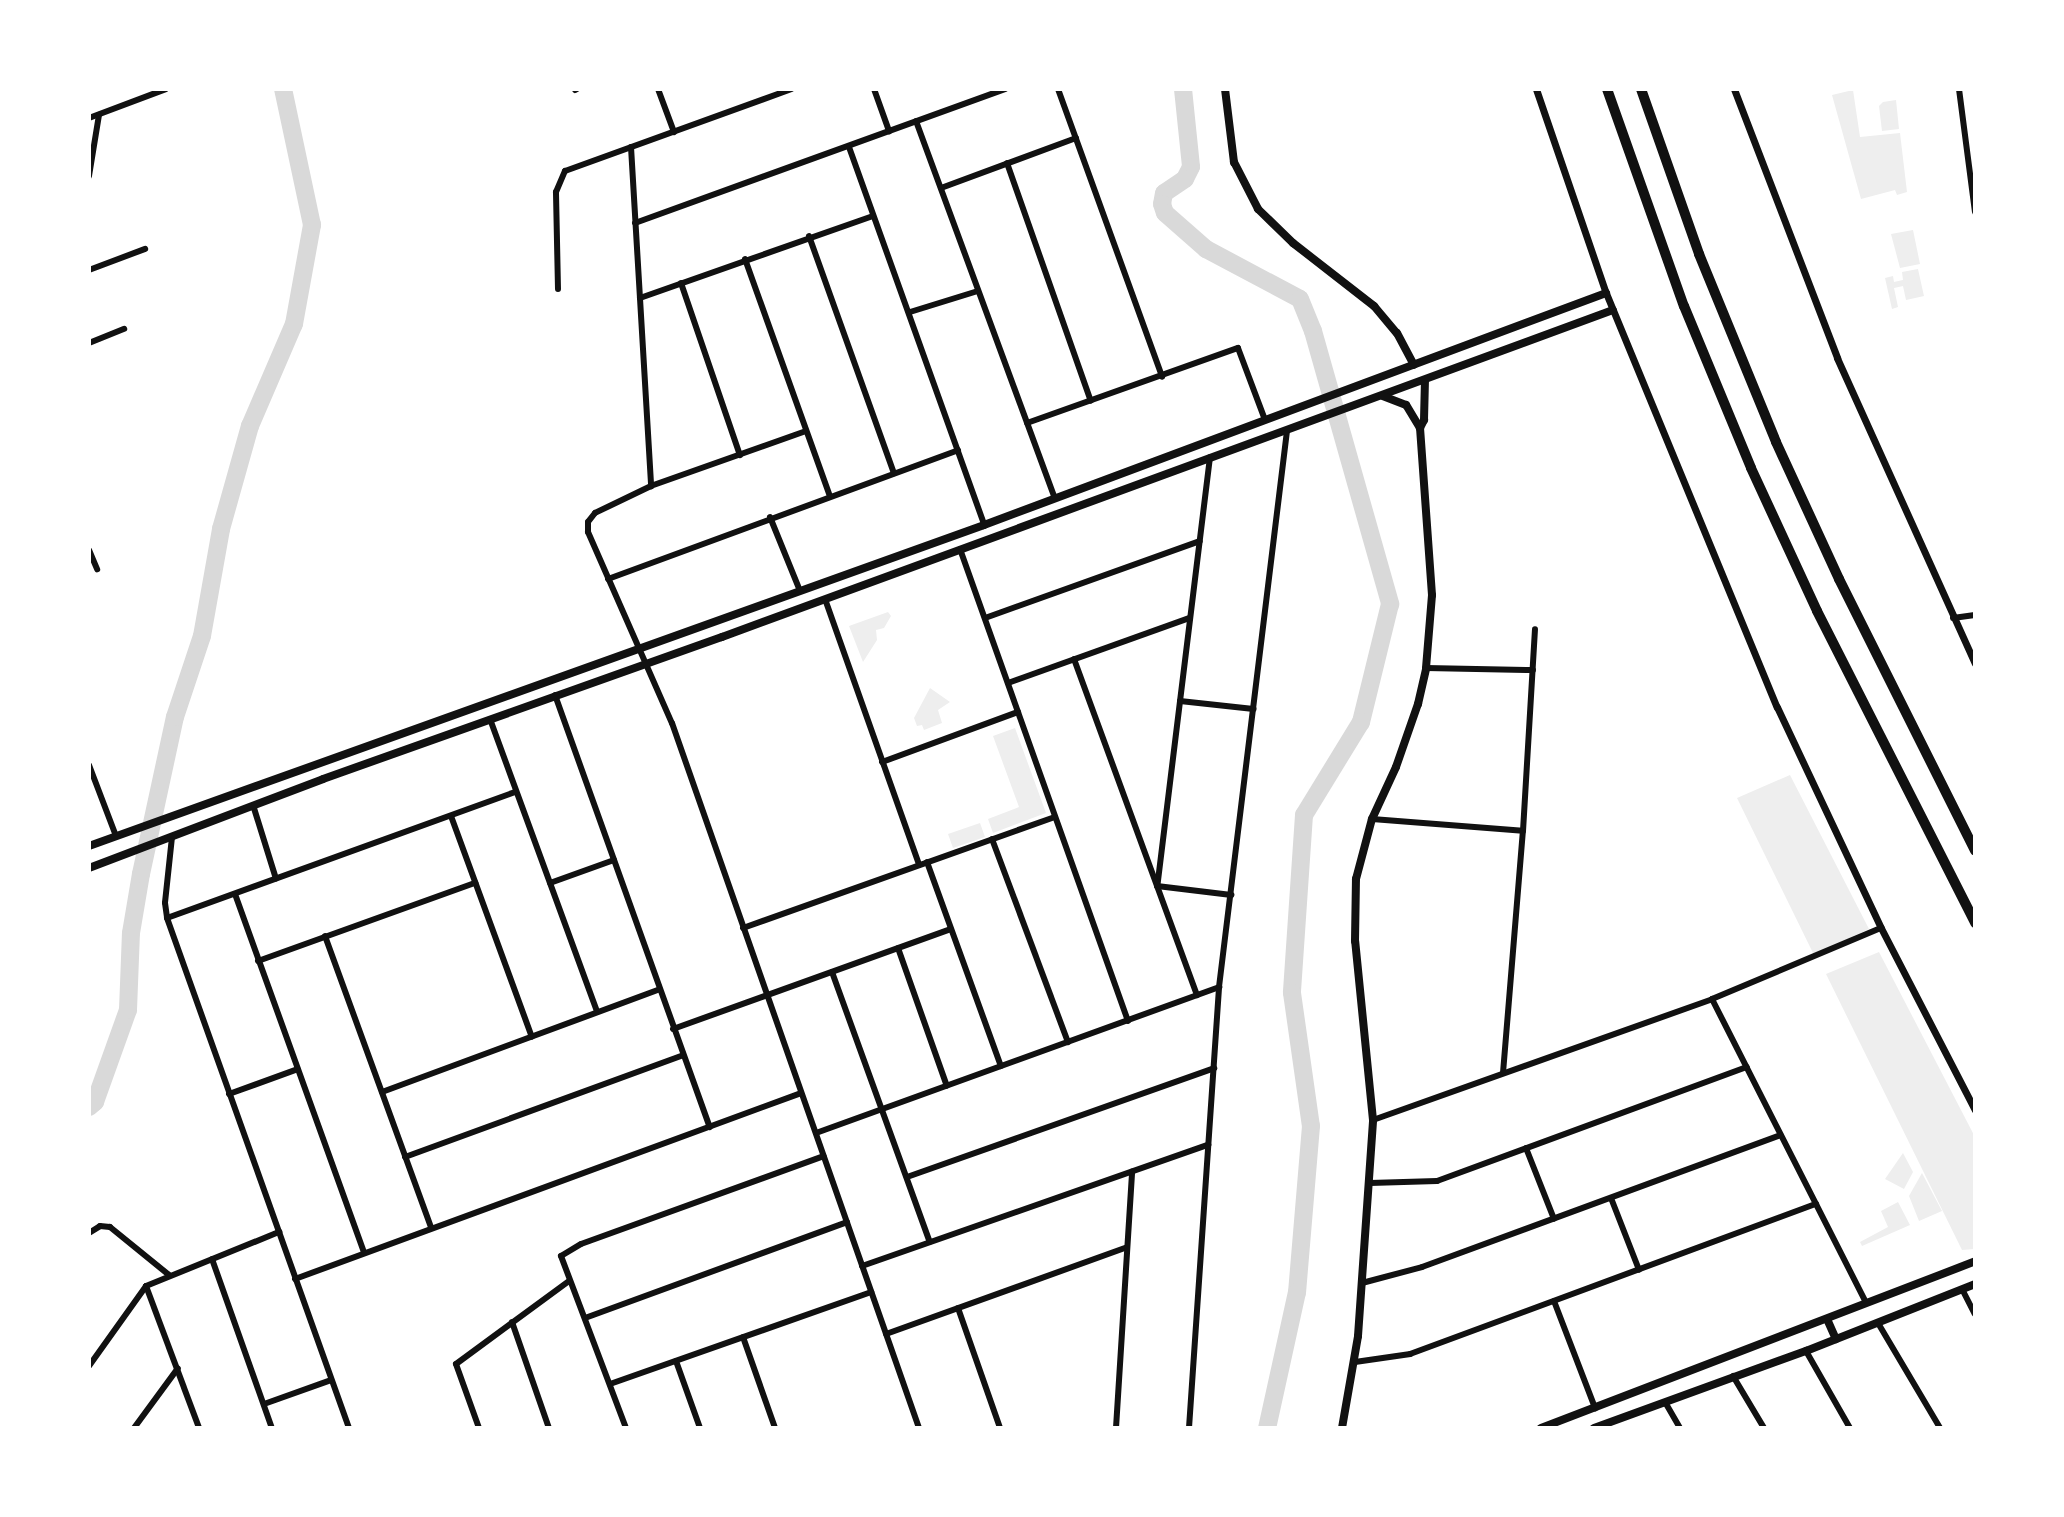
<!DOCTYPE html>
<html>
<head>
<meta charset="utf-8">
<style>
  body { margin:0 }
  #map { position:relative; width:2064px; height:1517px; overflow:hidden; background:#fff; font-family:Raleway,sans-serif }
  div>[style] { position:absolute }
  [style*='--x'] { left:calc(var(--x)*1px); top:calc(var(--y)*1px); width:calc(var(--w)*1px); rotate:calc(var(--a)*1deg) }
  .green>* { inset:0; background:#eee }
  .river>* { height:18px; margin:-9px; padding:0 9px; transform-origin:9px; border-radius:9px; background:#d9d9d9 }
  .minor>* { height:6px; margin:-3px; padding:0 3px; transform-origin:3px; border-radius:3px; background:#111 }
  .tertiary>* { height:7px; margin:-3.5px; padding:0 3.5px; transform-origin:3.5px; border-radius:3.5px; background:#111 }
  .secondary>* { height:8px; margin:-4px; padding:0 4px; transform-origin:4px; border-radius:4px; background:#111 }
  .motorway>* { height:10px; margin:-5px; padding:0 5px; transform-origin:5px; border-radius:5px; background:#111 }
  span { translate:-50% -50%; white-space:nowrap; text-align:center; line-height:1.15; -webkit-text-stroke:5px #fff; paint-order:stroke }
  .frame { position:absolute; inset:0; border:91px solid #fff; pointer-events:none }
</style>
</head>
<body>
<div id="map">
  <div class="green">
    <div style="clip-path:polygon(1853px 90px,1860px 137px,1900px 133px,1907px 192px,1897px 195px,1895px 190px,1861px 199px,1832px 95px)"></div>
    <div style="clip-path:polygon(1896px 100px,1899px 129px,1882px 131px,1879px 106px,1883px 102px)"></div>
    <div style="clip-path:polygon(1913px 230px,1920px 264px,1900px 268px,1891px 234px)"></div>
    <div style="clip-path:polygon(1918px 269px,1924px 296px,1906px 300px,1903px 286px,1894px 288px,1898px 307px,1892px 309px,1885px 278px,1893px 276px,1894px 282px,1903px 280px,1902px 272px)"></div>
    <div style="clip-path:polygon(888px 612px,891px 616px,884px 628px,876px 630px,877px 640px,863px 662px,849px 626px)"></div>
    <div style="clip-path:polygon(930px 688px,950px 702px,938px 710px,942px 723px,924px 730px,922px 725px,917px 726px,914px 718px)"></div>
    <div style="clip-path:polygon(1015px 728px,1046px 813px,993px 833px,988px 819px,1019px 807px,993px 736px)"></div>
    <div style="clip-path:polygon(1790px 775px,1869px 929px,1814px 955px,1737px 798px)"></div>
    <div style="clip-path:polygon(980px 823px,985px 837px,953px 848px,948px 834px)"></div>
    <div style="clip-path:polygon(1879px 952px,1975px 1137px,1975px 1249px,1962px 1250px,1826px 974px)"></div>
    <div style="clip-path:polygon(1903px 1153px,1913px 1172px,1904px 1189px,1885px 1179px)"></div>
    <div style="clip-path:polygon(1922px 1173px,1942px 1211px,1919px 1221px,1909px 1196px)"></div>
    <div style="clip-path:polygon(1898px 1202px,1910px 1225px,1862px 1246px,1860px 1242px,1888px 1227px,1881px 1211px)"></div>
  </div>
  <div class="river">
    <div style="--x:1183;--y:89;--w:78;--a:84.1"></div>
    <div style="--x:1191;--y:167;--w:13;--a:117"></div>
    <div style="--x:1185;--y:179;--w:25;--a:146"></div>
    <div style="--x:1164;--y:193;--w:11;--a:100"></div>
    <div style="--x:1162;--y:204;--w:9;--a:72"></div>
    <div style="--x:1165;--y:213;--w:55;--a:41.3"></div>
    <div style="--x:1206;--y:249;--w:106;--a:28"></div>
    <div style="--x:1300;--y:299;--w:35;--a:68"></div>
    <div style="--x:1313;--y:331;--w:284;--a:74.2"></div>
    <div style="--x:1390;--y:604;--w:122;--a:103.8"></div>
    <div style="--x:1361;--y:722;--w:109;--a:121.5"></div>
    <div style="--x:1304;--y:815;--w:178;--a:93.9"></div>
    <div style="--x:1292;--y:993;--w:134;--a:81.9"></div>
    <div style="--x:1311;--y:1126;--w:167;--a:94.8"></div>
    <div style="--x:1297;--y:1292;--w:139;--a:102.4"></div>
    <div style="--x:89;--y:1107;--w:8;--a:-40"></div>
    <div style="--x:95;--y:1102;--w:98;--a:-70.3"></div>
    <div style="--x:128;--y:1010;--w:77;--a:-87.8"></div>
    <div style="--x:131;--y:933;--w:60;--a:-80.4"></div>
    <div style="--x:141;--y:874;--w:161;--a:-77.8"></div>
    <div style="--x:175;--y:717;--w:85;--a:-71.6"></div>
    <div style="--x:202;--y:636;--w:109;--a:-79.9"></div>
    <div style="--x:221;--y:529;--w:107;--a:-74.3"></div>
    <div style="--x:250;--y:426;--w:111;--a:-66.7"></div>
    <div style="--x:294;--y:324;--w:101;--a:-79.7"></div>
    <div style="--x:312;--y:225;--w:139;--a:-102"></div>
  </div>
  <div class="minor">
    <div style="--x:658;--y:89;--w:46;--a:69.6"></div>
    <div style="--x:874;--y:89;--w:45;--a:70.3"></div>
    <div style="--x:1058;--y:89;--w:306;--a:70.1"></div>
    <div style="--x:1959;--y:89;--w:124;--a:82.6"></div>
    <div style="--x:575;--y:90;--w:2;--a:-27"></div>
    <div style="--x:89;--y:118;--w:82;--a:-20.6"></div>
    <div style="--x:916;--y:121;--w:402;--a:69.8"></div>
    <div style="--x:631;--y:147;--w:340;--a:86.6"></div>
    <div style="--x:849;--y:147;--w:401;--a:70.3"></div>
    <div style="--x:1007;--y:163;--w:252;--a:70.6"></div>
    <div style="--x:89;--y:176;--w:62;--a:-80.7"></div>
    <div style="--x:941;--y:188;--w:144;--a:-20.3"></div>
    <div style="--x:635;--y:223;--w:394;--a:-19.9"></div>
    <div style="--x:809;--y:236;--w:252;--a:70.3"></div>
    <div style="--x:745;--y:259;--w:252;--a:70.3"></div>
    <div style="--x:89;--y:270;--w:60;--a:-20.6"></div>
    <div style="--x:681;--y:283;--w:182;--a:71.1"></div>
    <div style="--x:558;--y:289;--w:97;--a:-91.2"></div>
    <div style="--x:556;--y:192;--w:23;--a:-67"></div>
    <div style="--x:565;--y:171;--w:241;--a:-19.9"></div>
    <div style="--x:640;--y:298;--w:247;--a:-19.4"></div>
    <div style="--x:910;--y:312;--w:71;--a:-17.2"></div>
    <div style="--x:89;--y:343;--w:38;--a:-22"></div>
    <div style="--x:1027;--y:423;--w:224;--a:-19.6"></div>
    <div style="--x:1238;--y:348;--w:77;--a:69.4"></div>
    <div style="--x:806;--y:431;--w:164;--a:160.5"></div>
    <div style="--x:651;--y:486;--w:62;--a:154.3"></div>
    <div style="--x:595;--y:513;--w:11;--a:128"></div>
    <div style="--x:588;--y:522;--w:10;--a:90"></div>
    <div style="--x:588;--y:532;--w:209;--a:66.3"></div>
    <div style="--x:672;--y:723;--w:747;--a:70.69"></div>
    <div style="--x:1210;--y:457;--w:432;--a:97"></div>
    <div style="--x:1157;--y:886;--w:75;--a:6.9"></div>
    <div style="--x:770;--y:517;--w:80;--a:67.9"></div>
    <div style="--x:960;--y:549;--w:501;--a:70.41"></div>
    <div style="--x:89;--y:550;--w:21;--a:67"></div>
    <div style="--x:608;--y:579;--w:373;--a:-20.2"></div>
    <div style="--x:825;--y:599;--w:282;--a:70.5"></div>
    <div style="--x:985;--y:618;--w:228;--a:-19.7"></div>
    <div style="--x:1953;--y:618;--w:22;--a:-8"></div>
    <div style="--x:1074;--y:659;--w:358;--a:69.9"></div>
    <div style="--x:1426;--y:668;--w:107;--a:1.1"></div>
    <div style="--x:1008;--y:683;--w:193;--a:-19.7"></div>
    <div style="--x:555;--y:695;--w:459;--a:70.3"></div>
    <div style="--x:1180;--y:701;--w:74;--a:6.2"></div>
    <div style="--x:490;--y:719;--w:312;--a:69.9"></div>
    <div style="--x:882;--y:762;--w:145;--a:-20.2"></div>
    <div style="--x:89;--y:765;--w:76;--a:69.2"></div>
    <div style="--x:253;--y:805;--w:77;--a:72.7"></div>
    <div style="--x:451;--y:816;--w:235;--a:69.9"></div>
    <div style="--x:1372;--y:819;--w:151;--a:4.5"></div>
    <div style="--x:172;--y:837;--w:66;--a:96.1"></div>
    <div style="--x:165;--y:903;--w:15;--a:82"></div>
    <div style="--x:167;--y:918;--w:542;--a:70.36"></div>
    <div style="--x:992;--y:839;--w:217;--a:69.5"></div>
    <div style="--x:927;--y:862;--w:217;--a:70.1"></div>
    <div style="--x:550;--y:883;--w:68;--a:-19.8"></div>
    <div style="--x:235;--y:894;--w:381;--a:70.2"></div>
    <div style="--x:167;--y:918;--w:371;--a:-19.9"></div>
    <div style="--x:743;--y:928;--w:331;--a:-19.6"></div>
    <div style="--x:325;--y:936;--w:311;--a:70"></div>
    <div style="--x:898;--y:948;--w:146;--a:70.5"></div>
    <div style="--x:258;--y:961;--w:231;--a:-19.8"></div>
    <div style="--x:832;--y:972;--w:287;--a:70.1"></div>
    <div style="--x:1712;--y:999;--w:341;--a:63.1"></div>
    <div style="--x:673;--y:1029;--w:295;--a:-19.8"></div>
    <div style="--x:1503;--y:1073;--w:243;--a:-85.3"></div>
    <div style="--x:1523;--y:831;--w:202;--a:-86.6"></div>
    <div style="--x:382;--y:1092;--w:296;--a:-20.3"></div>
    <div style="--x:229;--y:1094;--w:73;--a:-19.9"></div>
    <div style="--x:1373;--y:1120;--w:360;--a:-19.6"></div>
    <div style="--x:1712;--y:999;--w:183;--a:-22.8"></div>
    <div style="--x:816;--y:1133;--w:429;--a:-19.9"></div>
    <div style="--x:1526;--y:1148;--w:76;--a:68.5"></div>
    <div style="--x:405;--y:1157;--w:296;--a:-20.1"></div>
    <div style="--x:907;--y:1177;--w:326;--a:-19.5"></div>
    <div style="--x:1370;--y:1183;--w:67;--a:-1.7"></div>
    <div style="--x:1437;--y:1181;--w:330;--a:-20.2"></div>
    <div style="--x:1611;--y:1198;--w:77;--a:68.7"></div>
    <div style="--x:89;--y:1233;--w:13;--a:-32"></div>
    <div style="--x:100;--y:1226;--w:10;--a:6"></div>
    <div style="--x:110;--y:1227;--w:76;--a:39.1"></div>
    <div style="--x:212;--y:1259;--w:179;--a:70.5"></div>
    <div style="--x:862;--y:1266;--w:367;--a:-19.3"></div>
    <div style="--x:295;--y:1279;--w:539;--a:-20.18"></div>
    <div style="--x:1362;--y:1283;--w:62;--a:-14.9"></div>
    <div style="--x:1422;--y:1267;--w:382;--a:-20.2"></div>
    <div style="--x:146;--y:1286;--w:152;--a:69.5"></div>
    <div style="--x:1962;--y:1289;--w:28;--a:63"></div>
    <div style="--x:1554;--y:1301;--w:115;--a:69"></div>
    <div style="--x:958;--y:1308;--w:127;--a:70.7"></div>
    <div style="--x:585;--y:1318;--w:279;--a:-20.1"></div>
    <div style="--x:512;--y:1322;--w:112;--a:70.8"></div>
    <div style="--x:1878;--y:1323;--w:122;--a:59.4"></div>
    <div style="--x:886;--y:1334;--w:256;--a:-19.8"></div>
    <div style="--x:743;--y:1337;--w:96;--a:70.6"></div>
    <div style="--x:1806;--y:1351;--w:89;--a:60.3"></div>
    <div style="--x:676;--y:1361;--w:71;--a:70.3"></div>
    <div style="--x:1355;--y:1362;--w:56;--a:-8.3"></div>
    <div style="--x:1410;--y:1354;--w:433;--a:-20.3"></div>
    <div style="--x:89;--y:1366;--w:98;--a:-54.5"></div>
    <div style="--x:146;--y:1286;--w:144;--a:-22.1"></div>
    <div style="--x:1733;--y:1376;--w:61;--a:59.2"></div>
    <div style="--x:610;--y:1384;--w:277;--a:-19.4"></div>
    <div style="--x:1665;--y:1402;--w:30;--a:60"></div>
    <div style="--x:264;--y:1404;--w:71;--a:-19.7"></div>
    <div style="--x:134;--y:1428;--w:74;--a:-53.7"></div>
    <div style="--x:479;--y:1428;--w:68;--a:-109.8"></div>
    <div style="--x:456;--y:1364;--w:140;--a:-36.3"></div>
    <div style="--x:626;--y:1428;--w:184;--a:-110.7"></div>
    <div style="--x:561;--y:1256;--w:23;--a:-31"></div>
    <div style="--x:581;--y:1244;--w:258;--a:-19.9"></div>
    <div style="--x:1116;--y:1428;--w:257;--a:-86.4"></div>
    <div style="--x:1189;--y:1428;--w:442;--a:-86.1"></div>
    <div style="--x:1219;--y:987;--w:560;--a:-83.03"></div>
  </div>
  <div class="tertiary">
    <div style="--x:1536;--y:89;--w:216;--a:71.1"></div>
    <div style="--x:1606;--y:293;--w:448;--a:67.6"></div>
    <div style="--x:1777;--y:707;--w:244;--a:64.8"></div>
    <div style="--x:1881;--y:928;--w:205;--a:62.7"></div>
    <div style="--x:1734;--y:89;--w:288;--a:69"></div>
    <div style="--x:1837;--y:358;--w:335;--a:65.7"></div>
  </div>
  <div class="secondary">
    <div style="--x:1225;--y:89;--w:74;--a:83"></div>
    <div style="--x:1234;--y:162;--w:53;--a:62.9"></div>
    <div style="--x:1258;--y:209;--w:49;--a:44.2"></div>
    <div style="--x:1293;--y:243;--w:103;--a:37.9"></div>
    <div style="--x:1374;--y:306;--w:35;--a:50"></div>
    <div style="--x:1397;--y:333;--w:36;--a:62"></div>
    <div style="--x:1420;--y:428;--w:9;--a:-63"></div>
    <div style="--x:1424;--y:420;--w:40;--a:-88.6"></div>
    <div style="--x:89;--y:846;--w:951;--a:-19.73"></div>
    <div style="--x:984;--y:525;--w:664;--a:-20.46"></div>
    <div style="--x:89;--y:868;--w:250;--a:-20.8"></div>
    <div style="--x:323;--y:779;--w:424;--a:-19.6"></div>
    <div style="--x:722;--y:637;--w:949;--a:-20.15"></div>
    <div style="--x:1827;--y:1319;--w:22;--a:66"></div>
    <div style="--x:1342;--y:1428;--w:93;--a:-80.1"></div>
    <div style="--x:1358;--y:1336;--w:217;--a:-86"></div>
    <div style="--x:1373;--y:1120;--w:180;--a:-95.7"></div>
    <div style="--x:1355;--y:941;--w:62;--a:-89.1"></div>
    <div style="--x:1356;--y:879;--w:62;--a:-75.1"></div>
    <div style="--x:1372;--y:819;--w:57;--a:-65.2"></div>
    <div style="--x:1396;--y:767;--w:67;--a:-70.8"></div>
    <div style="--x:1418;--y:704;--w:37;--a:-77"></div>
    <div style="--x:1426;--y:668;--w:73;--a:-85.3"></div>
    <div style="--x:1432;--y:595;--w:167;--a:-94.1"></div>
    <div style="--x:1420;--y:428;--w:27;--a:-121"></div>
    <div style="--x:1406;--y:405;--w:25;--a:-159"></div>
    <div style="--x:1541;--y:1428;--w:465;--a:-21"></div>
    <div style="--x:1594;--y:1428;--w:226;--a:-20"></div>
    <div style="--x:1806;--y:1351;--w:182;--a:-21.6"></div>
  </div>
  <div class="motorway">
    <div style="--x:1607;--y:89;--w:230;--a:70.5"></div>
    <div style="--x:1684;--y:306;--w:175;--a:67.5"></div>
    <div style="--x:1751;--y:468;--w:157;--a:65.2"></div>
    <div style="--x:1817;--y:611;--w:350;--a:63.1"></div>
    <div style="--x:1641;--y:89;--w:175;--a:70.6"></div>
    <div style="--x:1699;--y:254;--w:203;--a:67.7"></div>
    <div style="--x:1776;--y:442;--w:151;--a:65.3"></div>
    <div style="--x:1839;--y:579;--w:304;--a:63.4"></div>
  </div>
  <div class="frame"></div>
</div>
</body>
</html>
